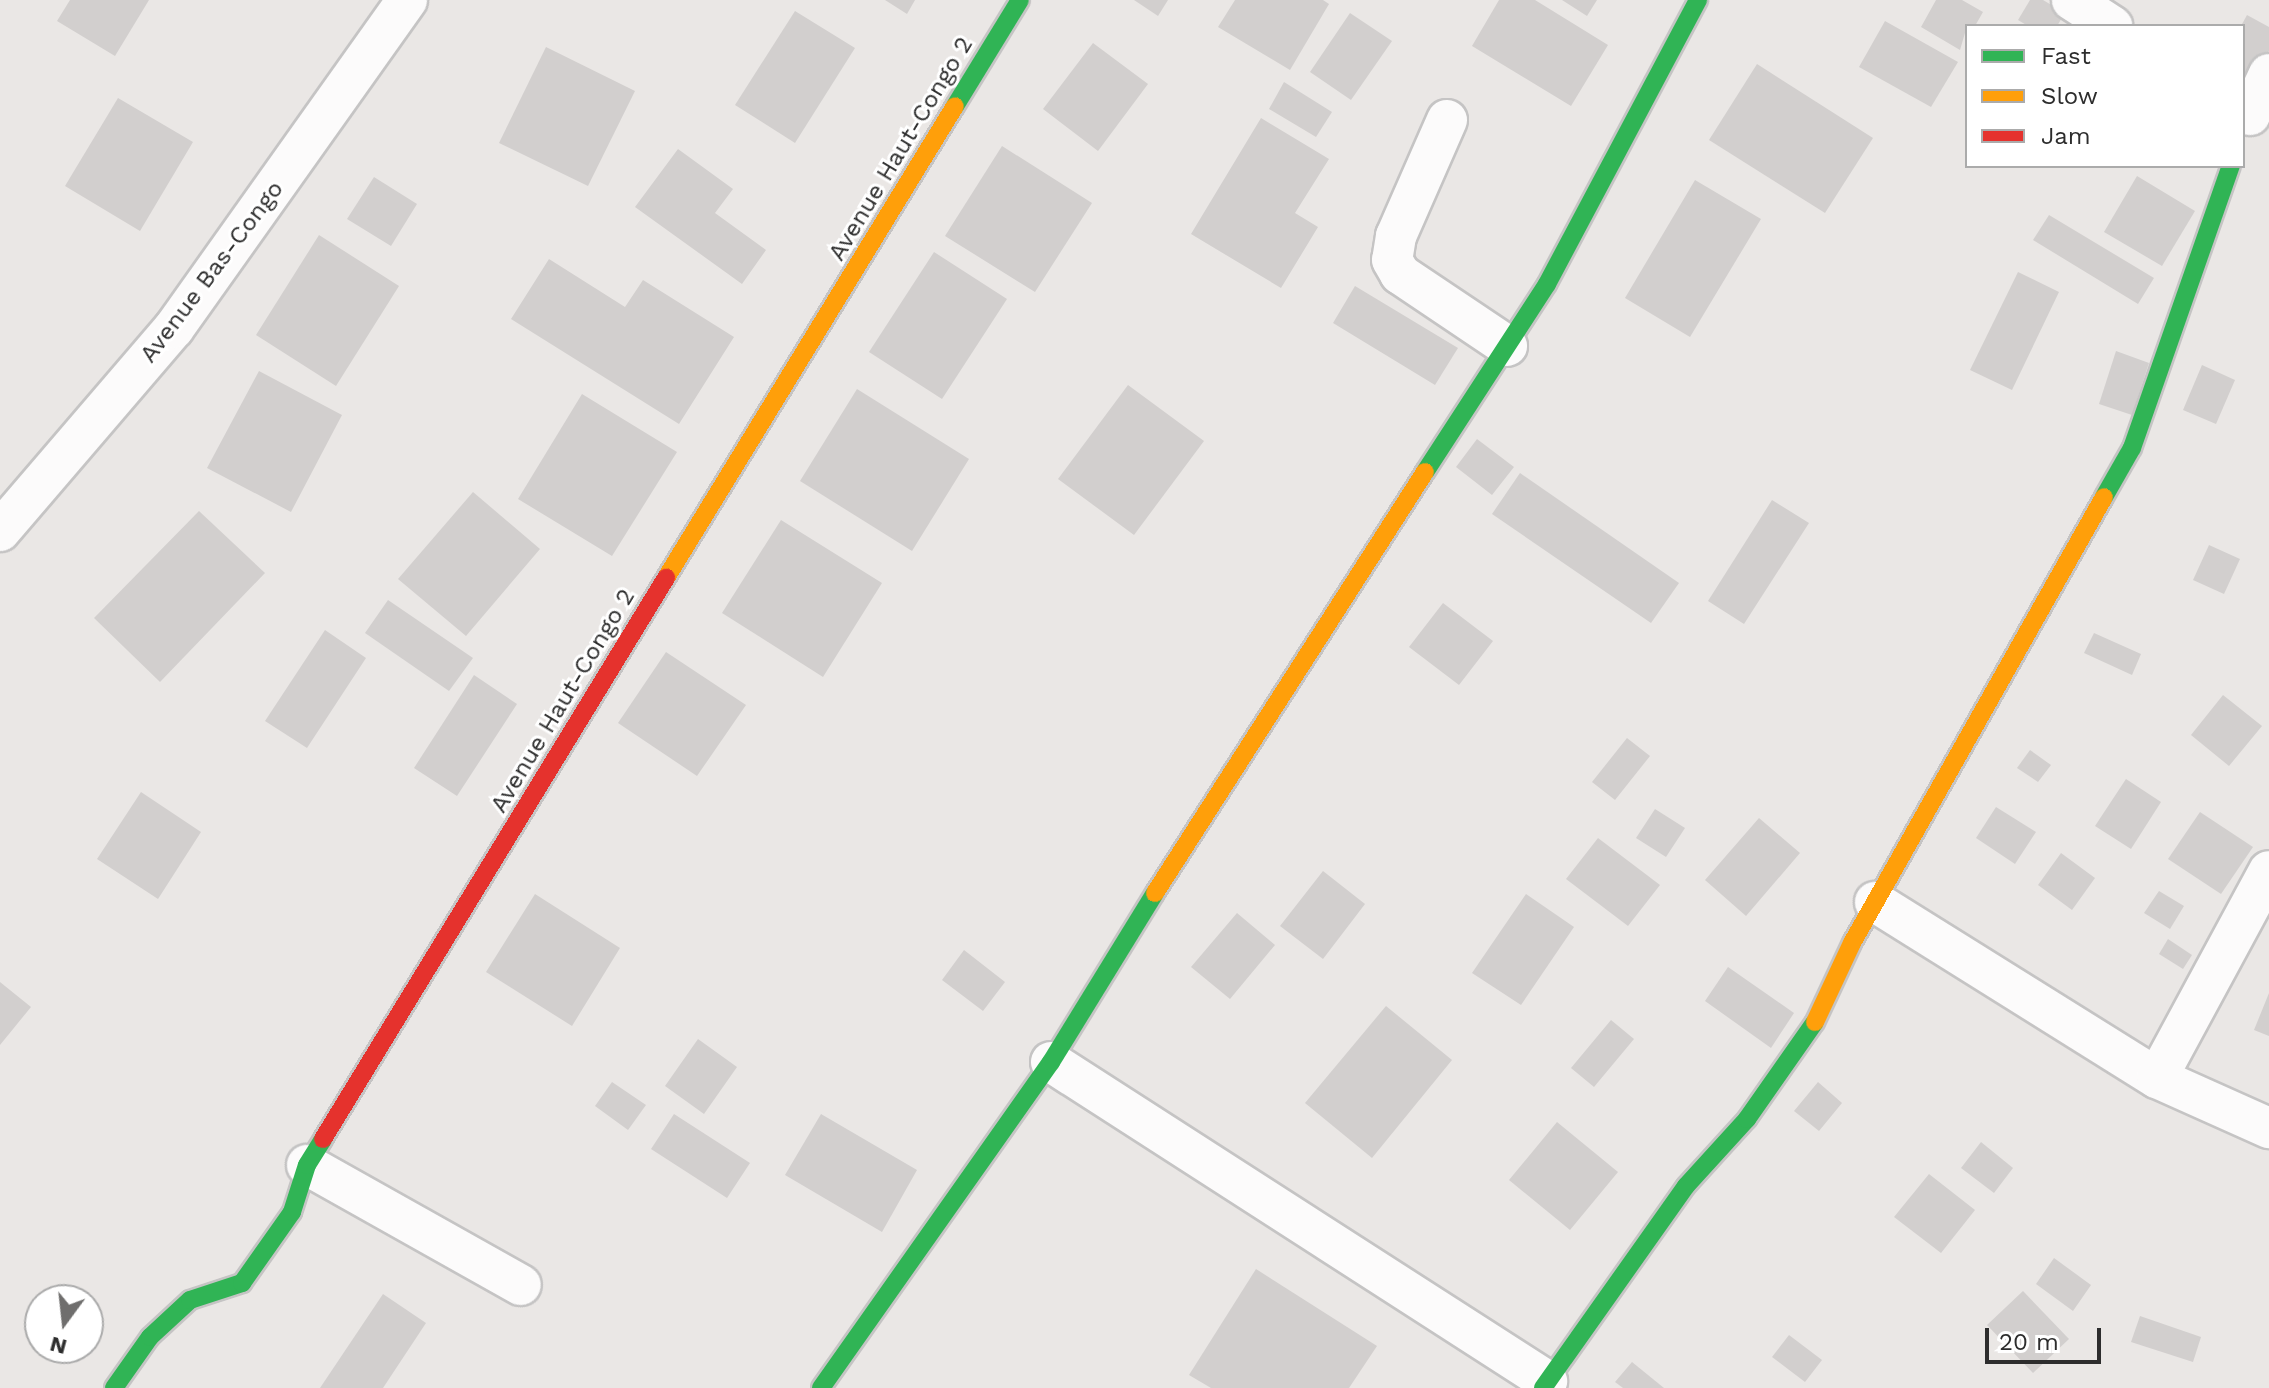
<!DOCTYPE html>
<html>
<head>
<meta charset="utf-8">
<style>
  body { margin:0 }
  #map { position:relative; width:2269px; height:1388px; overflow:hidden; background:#eae7e5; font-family:"Work Sans",sans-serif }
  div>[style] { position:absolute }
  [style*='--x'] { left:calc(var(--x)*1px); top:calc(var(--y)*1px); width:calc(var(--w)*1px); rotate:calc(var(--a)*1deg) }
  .building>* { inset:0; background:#d2cfce }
  .roads { filter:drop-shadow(2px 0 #c5c4c4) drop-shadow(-2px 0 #c5c4c4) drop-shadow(0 2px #c5c4c4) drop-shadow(0 -2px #c5c4c4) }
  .street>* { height:40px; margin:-20px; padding:0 20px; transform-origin:20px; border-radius:20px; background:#fcfbfb }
  .fast>* { height:18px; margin:-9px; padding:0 9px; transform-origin:9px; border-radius:9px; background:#30b455 }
  .slow>* { height:18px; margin:-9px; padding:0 9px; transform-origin:9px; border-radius:9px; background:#ff9f0a }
  .jam>* { height:18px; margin:-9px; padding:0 9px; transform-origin:9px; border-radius:9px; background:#e5322d }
  span { translate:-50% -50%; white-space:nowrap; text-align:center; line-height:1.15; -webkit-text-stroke:6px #fff; paint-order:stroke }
  .street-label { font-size:24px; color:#2d2d2d }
  .legend { position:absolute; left:1965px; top:24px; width:280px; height:144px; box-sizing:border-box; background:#fff; border:2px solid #ababab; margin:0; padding:10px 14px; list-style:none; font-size:24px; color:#2d2d2d }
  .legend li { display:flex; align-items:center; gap:16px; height:40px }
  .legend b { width:40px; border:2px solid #ababab }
  .north { position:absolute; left:24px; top:1284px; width:80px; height:80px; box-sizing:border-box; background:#fff; border:2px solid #ababab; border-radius:50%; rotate:195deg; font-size:22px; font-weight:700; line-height:32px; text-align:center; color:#2d2d2d }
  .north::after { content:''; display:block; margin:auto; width:28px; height:36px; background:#6f6e6d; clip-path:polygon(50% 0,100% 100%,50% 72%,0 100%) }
  .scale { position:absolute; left:1985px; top:1328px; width:116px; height:36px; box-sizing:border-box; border:4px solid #2d2d2d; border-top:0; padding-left:10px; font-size:24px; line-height:28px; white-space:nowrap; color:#2d2d2d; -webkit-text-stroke:6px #fff; paint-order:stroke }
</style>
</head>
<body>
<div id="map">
  <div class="building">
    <div style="clip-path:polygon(70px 0,149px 0,115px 56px,57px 21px)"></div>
    <div style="clip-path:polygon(885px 0,915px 0,907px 14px)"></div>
    <div style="clip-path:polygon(1134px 0,1168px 0,1158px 16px)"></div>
    <div style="clip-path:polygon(1235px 0,1323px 0,1329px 4px,1290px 70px,1218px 27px)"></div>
    <div style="clip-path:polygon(1499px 0,1535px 0,1608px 45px,1571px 106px,1472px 46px)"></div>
    <div style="clip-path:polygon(1562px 0,1597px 0,1587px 16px)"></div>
    <div style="clip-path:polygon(1936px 0,1962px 0,1983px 12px,1975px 26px,1967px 26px,1960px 50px,1921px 27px)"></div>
    <div style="clip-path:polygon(2030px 0,2043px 0,2065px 13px,2057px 26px,2028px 26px,2018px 20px)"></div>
    <div style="clip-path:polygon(795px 11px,855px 48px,795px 143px,735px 105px)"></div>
    <div style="clip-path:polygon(1350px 13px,1392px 41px,1351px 100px,1310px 72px)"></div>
    <div style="clip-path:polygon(2247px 15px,2269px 27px,2269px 51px,2252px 81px,2243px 76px,2241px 26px)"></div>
    <div style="clip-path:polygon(1885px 21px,1958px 62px,1931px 107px,1859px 67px)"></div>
    <div style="clip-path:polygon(1093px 43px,1148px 84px,1098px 151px,1043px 109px)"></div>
    <div style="clip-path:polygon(546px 47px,635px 91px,588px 186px,499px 143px)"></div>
    <div style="clip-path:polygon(1757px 64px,1873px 138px,1825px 213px,1709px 140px)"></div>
    <div style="clip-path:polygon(1284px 82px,1332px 112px,1316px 137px,1269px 109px)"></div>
    <div style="clip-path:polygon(118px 98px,193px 142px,140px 231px,65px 186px)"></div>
    <div style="clip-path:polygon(1261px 118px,1329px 159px,1295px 213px,1318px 227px,1281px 288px,1191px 234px)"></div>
    <div style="clip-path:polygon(1002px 146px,1092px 203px,1035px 292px,945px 236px)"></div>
    <div style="clip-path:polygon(678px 149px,733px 189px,715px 213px,766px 250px,742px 284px,635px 207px)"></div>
    <div style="clip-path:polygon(2137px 176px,2195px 211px,2162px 266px,2104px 232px)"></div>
    <div style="clip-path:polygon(374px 177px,417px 204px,391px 246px,347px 219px)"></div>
    <div style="clip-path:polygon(1695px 180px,1761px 219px,1690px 337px,1625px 298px)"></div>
    <div style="clip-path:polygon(2049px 215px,2154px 278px,2138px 304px,2033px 240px)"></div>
    <div style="clip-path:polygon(319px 235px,399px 286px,336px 386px,256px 335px)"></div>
    <div style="clip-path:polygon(934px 252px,1007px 299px,942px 399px,869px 352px)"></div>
    <div style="clip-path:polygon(549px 259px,625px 307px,643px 280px,734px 337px,679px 424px,511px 319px)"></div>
    <div style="clip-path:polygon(2018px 272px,2059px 292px,2012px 390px,1970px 370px)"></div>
    <div style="clip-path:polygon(1355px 286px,1458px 348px,1435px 385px,1333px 323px)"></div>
    <div style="clip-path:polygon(2116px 351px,2149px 363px,2132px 415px,2099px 404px)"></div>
    <div style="clip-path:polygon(2202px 365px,2235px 380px,2216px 424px,2183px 410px)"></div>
    <div style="clip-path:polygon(259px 371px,342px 415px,291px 512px,207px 468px)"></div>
    <div style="clip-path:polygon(1128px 385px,1204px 441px,1134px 535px,1058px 479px)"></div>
    <div style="clip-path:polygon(857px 389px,969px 459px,912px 551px,800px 481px)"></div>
    <div style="clip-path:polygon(582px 394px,677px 452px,612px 556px,518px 499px)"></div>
    <div style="clip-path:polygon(1477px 439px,1514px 467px,1492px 495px,1456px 467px)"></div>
    <div style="clip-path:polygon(1520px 473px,1679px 583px,1651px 623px,1492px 514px)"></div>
    <div style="clip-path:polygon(473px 492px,540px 549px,466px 636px,398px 579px)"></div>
    <div style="clip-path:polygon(1772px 500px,1809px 523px,1744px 624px,1708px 601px)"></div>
    <div style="clip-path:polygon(199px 511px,265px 573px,160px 682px,94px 618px)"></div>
    <div style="clip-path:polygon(781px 520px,882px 583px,823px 677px,722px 613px)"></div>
    <div style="clip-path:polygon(2209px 545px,2240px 559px,2224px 594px,2193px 580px)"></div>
    <div style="clip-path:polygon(388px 600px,473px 658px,449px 691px,365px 633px)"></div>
    <div style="clip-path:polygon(1443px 603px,1493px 641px,1459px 685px,1409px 647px)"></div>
    <div style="clip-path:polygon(325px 630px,366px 658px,307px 748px,265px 721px)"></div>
    <div style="clip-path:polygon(2094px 633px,2141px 654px,2132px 675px,2084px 653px)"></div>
    <div style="clip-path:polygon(666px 652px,746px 705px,697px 776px,618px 723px)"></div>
    <div style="clip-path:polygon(474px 675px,517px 704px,457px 796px,414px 768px)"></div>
    <div style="clip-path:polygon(2223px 695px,2262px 726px,2229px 766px,2191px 735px)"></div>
    <div style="clip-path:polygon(1627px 738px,1650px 756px,1615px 800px,1592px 782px)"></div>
    <div style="clip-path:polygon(2030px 750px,2051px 765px,2038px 782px,2017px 768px)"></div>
    <div style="clip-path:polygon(2126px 779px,2161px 802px,2131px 849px,2095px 826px)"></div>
    <div style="clip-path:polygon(141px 792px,201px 832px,158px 899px,97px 859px)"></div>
    <div style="clip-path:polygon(1996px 807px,2036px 832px,2015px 864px,1976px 838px)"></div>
    <div style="clip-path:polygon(1655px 809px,1685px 828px,1666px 857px,1636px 838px)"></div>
    <div style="clip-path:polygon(2200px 812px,2253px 847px,2221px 894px,2168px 859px)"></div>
    <div style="clip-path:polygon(1759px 818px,1800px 853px,1746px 916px,1705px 880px)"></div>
    <div style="clip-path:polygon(1598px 838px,1660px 885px,1628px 926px,1566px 879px)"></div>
    <div style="clip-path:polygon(2061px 853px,2095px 878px,2072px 910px,2038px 885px)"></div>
    <div style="clip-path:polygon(1323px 871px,1365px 904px,1323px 959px,1280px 926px)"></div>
    <div style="clip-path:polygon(2159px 891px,2184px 906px,2170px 929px,2144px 913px)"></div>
    <div style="clip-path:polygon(535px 894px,620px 948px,572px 1026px,486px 972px)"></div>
    <div style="clip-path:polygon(1526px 894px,1574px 927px,1521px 1005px,1472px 973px)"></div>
    <div style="clip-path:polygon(1237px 913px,1275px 945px,1230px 999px,1191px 967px)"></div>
    <div style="clip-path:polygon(2168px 939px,2192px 955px,2183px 969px,2159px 954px)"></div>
    <div style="clip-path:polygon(964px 950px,1005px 982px,983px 1011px,942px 980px)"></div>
    <div style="clip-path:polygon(1728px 967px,1794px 1013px,1771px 1048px,1705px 1001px)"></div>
    <div style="clip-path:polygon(0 982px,31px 1007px,0 1045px)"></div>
    <div style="clip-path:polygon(2269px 993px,2269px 1036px,2254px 1030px)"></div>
    <div style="clip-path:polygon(1386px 1006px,1452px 1060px,1372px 1158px,1305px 1103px)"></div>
    <div style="clip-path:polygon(1611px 1020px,1634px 1039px,1594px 1087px,1571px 1068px)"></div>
    <div style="clip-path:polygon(698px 1039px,737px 1067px,704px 1114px,665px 1086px)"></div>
    <div style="clip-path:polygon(612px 1082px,646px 1105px,628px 1130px,595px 1106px)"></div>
    <div style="clip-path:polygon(1818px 1082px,1842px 1103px,1819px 1131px,1794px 1111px)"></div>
    <div style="clip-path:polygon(674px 1114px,750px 1163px,727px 1198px,651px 1149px)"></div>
    <div style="clip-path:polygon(821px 1114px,917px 1170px,882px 1232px,785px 1175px)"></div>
    <div style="clip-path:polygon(1557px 1122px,1618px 1172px,1570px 1230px,1509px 1180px)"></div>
    <div style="clip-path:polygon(1981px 1142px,2013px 1168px,1994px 1193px,1961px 1168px)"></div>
    <div style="clip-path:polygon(1929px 1174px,1975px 1210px,1941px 1253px,1894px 1217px)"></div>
    <div style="clip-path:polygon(2054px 1258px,2091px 1285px,2073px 1311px,2036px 1284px)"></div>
    <div style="clip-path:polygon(1256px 1269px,1377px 1346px,1349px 1388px,1211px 1388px,1189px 1375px)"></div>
    <div style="clip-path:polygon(2023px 1291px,2069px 1339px,2033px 1373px,1987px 1325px)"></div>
    <div style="clip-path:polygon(383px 1294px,426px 1323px,383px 1388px,320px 1388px)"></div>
    <div style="clip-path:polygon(2140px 1316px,2201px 1337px,2193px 1362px,2131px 1342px)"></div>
    <div style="clip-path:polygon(1789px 1335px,1822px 1360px,1805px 1382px,1772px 1357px)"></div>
    <div style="clip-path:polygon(1632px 1362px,1664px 1388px,1623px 1388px,1615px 1382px)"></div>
  </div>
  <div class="roads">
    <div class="street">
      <div style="--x:2072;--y:0;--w:48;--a:33"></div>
      <div style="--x:2250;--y:115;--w:45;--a:-65.1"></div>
      <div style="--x:1447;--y:120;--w:127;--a:113.7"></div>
      <div style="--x:1396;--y:236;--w:24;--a:99"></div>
      <div style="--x:1392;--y:260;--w:16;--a:60"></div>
      <div style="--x:1400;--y:274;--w:129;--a:33.9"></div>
      <div style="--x:0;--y:531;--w:267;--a:-49.4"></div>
      <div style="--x:174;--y:328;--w:402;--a:-54.6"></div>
      <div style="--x:1875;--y:902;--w:332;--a:32"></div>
      <div style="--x:2157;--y:1078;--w:123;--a:24.1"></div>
      <div style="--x:1051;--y:1062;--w:590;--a:32.75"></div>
      <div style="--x:2157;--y:1078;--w:235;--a:-61.6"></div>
      <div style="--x:307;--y:1165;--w:245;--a:29.3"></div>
    </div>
    <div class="fast">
      <div style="--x:955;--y:106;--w:124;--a:-58.5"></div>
      <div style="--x:1425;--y:472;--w:224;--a:-57"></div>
      <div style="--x:1547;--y:284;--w:322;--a:-62"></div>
      <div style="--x:2104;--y:497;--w:56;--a:-60.3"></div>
      <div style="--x:2132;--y:448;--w:299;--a:-70.7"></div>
      <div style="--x:114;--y:1388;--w:62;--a:-54.8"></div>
      <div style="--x:150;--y:1337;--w:54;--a:-42.8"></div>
      <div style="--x:190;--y:1300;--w:55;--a:-18.1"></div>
      <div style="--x:242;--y:1283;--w:87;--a:-54.8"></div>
      <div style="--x:292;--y:1212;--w:49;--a:-72.3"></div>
      <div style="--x:307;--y:1165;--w:31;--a:-58"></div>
      <div style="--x:821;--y:1388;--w:399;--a:-54.8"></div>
      <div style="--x:1051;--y:1062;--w:198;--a:-58.4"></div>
      <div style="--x:1543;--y:1388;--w:247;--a:-54.7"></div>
      <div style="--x:1686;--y:1186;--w:91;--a:-47.7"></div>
      <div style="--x:1747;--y:1119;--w:118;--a:-55"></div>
    </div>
    <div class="slow">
      <div style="--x:666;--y:578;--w:553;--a:-58.52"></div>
      <div style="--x:1155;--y:893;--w:500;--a:-57.33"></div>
      <div style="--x:1815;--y:1022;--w:87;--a:-64.9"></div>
      <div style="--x:1852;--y:943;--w:512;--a:-60.53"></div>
    </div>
    <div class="jam">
      <div style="--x:323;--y:1139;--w:658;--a:-58.56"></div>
    </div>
  </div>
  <div class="street-label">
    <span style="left:901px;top:149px;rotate:-59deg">Avenue Haut-Congo 2</span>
    <span style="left:212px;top:272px;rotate:-53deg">Avenue Bas-Congo</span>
    <span style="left:563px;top:701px;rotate:-59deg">Avenue Haut-Congo 2</span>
  </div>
  <ul class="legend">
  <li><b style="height:10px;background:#30b455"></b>Fast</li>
  <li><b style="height:10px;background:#ff9f0a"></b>Slow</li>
  <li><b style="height:10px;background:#e5322d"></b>Jam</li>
  </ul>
  <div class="north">N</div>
  <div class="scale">20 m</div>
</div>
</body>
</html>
